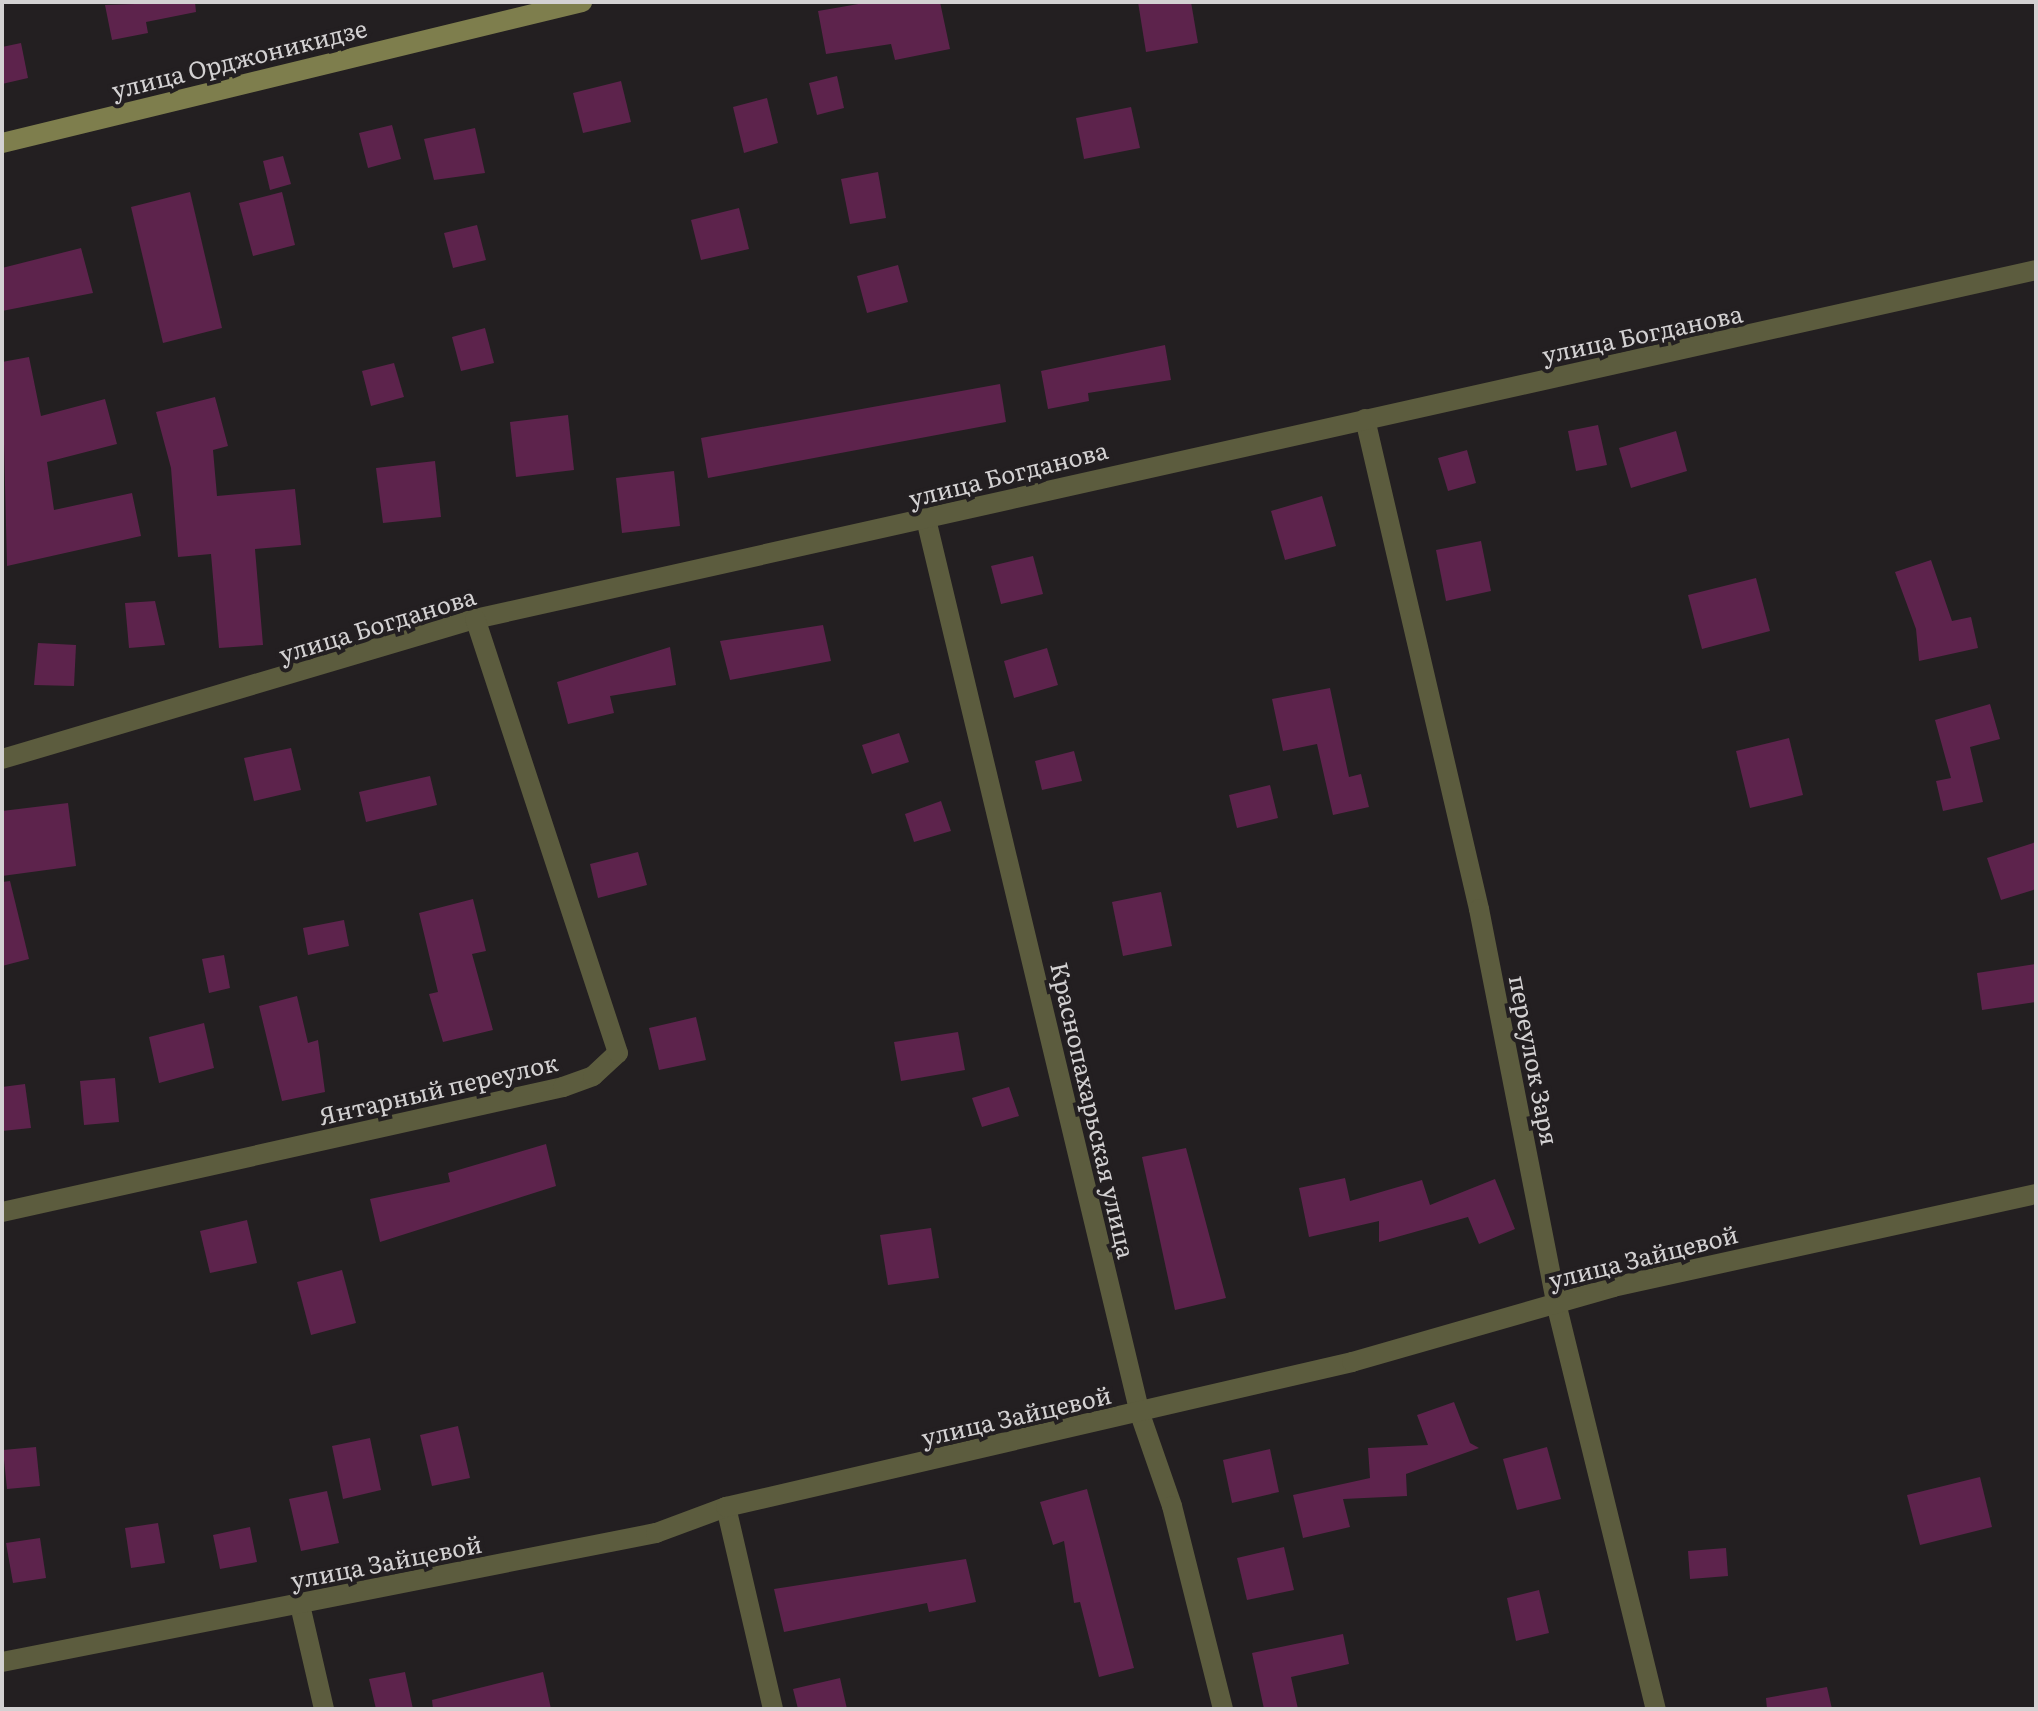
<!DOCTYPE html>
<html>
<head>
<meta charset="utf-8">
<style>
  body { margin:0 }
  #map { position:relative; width:2038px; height:1711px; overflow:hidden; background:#231f21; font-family:Literata,serif }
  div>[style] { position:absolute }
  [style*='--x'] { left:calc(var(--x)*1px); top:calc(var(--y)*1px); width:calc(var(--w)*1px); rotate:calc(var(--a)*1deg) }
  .building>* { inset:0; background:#5d234c }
  .street>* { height:20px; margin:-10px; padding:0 10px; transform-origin:10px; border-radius:10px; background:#5c5c3e }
  .secondary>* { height:20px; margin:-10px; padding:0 10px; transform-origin:10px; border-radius:10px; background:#7e7e4d }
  span { translate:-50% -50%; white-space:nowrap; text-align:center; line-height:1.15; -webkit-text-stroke:8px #231f21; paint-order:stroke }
  .street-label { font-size:24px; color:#d3d1d2 }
  .frame { position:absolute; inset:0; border:4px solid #d3d1d2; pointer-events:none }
</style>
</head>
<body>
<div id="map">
  <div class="building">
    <div style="clip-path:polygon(195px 2px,196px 12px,146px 22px,148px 33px,112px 40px,105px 5px)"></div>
    <div style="clip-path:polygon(870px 2px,940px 2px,950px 49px,895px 60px,891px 44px,826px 54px,818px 11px)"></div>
    <div style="clip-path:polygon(1138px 2px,1191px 2px,1198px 43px,1146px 52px)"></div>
    <div style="clip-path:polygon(21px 43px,28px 78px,2px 84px,2px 47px)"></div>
    <div style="clip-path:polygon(837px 76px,844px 108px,817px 115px,809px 83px)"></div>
    <div style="clip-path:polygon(621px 81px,631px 122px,583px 133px,573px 93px)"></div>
    <div style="clip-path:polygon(767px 98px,778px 143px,744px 153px,733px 107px)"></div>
    <div style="clip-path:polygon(1131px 107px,1140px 148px,1084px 159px,1076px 118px)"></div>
    <div style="clip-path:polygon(392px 125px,401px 159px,368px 168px,359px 133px)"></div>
    <div style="clip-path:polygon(475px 128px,485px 173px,434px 180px,424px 139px)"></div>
    <div style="clip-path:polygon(283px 156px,291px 184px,270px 190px,263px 161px)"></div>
    <div style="clip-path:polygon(878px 172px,886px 218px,850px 224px,841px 179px)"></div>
    <div style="clip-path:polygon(190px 192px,222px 328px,163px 343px,131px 207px)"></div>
    <div style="clip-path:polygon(282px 192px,295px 245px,253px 256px,239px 203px)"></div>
    <div style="clip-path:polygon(739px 208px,749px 249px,701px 260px,691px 220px)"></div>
    <div style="clip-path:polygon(477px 225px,486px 260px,453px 268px,444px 233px)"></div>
    <div style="clip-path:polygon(81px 248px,93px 293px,2px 311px,2px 268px)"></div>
    <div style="clip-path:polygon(898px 265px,908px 302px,867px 313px,857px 276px)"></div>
    <div style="clip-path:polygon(485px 328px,494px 363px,461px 371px,452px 337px)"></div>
    <div style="clip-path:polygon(1165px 345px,1171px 380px,1088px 393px,1089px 401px,1048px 409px,1041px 371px)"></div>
    <div style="clip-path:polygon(29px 357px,41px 416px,105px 399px,117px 444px,47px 462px,54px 510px,132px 493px,141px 536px,7px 566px,2px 362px)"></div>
    <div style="clip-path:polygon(394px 363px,404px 397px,371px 406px,362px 371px)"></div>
    <div style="clip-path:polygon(1000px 384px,1006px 422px,708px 478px,701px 438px)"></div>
    <div style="clip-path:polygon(215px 397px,228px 446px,213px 450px,217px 496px,295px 489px,301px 545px,255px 549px,263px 645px,219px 648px,211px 554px,178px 557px,171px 468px,156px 412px)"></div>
    <div style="clip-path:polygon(568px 415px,574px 470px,516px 477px,510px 422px)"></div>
    <div style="clip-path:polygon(1598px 425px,1607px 465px,1576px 471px,1568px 431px)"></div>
    <div style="clip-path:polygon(1676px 431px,1687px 471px,1631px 488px,1619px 448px)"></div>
    <div style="clip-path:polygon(1467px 450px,1476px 483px,1448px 491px,1438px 458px)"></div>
    <div style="clip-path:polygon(435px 461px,441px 517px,383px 523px,376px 468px)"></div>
    <div style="clip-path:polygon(674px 471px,680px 526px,622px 533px,616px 478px)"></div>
    <div style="clip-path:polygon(1322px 496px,1336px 546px,1285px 560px,1271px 511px)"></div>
    <div style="clip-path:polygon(1481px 541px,1491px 591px,1446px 601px,1436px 550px)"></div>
    <div style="clip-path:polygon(1033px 556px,1043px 594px,1001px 604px,991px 566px)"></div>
    <div style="clip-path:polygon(1931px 560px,1952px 621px,1971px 617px,1978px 648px,1919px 661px,1916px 629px,1895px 572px)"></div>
    <div style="clip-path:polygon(1756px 578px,1770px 631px,1702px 649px,1688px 595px)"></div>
    <div style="clip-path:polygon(155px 601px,165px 645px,129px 648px,125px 603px)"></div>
    <div style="clip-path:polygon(823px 625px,831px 661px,730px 680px,720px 641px)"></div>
    <div style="clip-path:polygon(38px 643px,76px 645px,74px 686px,34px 685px)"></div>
    <div style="clip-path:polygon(670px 647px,676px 685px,610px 696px,614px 713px,568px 724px,557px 682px)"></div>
    <div style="clip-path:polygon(1047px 648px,1058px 685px,1014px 698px,1004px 661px)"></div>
    <div style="clip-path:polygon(1330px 688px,1349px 777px,1361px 774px,1369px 807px,1333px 815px,1317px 744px,1283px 751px,1272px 699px)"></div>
    <div style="clip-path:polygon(1990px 704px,2000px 739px,1970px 747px,1983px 802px,1943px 811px,1936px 781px,1951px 778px,1935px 720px)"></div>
    <div style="clip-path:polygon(899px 733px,909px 762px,872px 774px,862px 745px)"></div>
    <div style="clip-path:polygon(1789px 738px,1803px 795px,1750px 808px,1736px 751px)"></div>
    <div style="clip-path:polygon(291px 748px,301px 790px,254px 801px,244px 758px)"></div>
    <div style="clip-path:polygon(1074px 751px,1082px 781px,1042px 790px,1035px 761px)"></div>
    <div style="clip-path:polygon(430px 776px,437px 805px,366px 822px,359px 792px)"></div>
    <div style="clip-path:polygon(1270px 785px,1278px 818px,1237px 828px,1229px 795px)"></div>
    <div style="clip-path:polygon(941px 801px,951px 831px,914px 842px,905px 814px)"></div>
    <div style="clip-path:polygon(68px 803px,76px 866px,2px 876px,2px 811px)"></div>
    <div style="clip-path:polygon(2036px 842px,2036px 889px,2001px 900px,1987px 858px)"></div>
    <div style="clip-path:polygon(638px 852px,647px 885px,598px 898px,590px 864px)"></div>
    <div style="clip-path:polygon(10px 881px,29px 959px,2px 966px,2px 882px)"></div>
    <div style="clip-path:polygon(1161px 892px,1172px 946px,1123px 956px,1112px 902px)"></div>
    <div style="clip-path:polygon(473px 899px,486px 951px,472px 954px,493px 1030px,443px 1042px,429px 994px,438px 992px,419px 913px)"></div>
    <div style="clip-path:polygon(344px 920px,349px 946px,308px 955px,303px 928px)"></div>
    <div style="clip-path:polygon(224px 955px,230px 988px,209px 993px,202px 959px)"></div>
    <div style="clip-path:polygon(2036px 964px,2036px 1002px,1982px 1010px,1977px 973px)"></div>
    <div style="clip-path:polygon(297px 996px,308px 1043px,318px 1040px,325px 1092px,282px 1101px,259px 1006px)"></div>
    <div style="clip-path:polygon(696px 1017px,706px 1060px,659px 1070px,649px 1028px)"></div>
    <div style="clip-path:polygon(204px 1023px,214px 1068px,159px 1083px,149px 1037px)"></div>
    <div style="clip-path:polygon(958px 1032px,965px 1070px,901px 1081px,894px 1042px)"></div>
    <div style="clip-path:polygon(115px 1078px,119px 1122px,84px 1125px,80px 1081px)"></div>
    <div style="clip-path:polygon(25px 1084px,31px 1128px,2px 1131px,2px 1087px)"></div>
    <div style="clip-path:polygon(1009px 1087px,1019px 1116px,982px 1127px,972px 1098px)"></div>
    <div style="clip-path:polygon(546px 1144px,556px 1186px,380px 1242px,370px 1199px,450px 1182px,448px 1173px)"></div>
    <div style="clip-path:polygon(1186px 1148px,1226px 1298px,1175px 1310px,1142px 1157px)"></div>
    <div style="clip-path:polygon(1345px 1178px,1350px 1201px,1422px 1180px,1430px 1205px,1495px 1179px,1515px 1229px,1479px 1244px,1468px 1217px,1379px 1242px,1379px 1221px,1309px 1237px,1299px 1188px)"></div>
    <div style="clip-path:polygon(247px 1220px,257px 1263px,210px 1273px,200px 1231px)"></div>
    <div style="clip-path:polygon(931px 1228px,939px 1278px,888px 1285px,880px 1235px)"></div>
    <div style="clip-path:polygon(342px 1270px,356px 1323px,311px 1335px,297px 1282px)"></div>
    <div style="clip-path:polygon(1454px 1402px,1470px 1443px,1479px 1448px,1406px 1474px,1407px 1496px,1343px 1499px,1350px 1527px,1303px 1538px,1293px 1495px,1370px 1478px,1368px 1448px,1428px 1445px,1417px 1415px)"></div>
    <div style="clip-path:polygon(458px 1426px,470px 1478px,432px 1486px,420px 1435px)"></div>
    <div style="clip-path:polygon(370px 1438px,381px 1490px,343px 1499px,332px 1446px)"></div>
    <div style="clip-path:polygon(36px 1447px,40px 1486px,7px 1489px,3px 1450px)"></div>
    <div style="clip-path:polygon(1547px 1447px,1561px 1499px,1517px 1510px,1503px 1459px)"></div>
    <div style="clip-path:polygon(1270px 1449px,1279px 1492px,1232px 1503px,1223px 1460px)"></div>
    <div style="clip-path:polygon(1980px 1477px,1992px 1527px,1920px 1545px,1907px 1495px)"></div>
    <div style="clip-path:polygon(1087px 1489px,1134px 1668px,1099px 1677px,1080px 1602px,1074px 1603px,1064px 1541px,1053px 1545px,1040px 1502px)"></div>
    <div style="clip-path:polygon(327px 1491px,339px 1543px,301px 1551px,289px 1499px)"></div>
    <div style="clip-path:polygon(158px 1523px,165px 1563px,131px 1568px,125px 1528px)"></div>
    <div style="clip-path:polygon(250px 1527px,257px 1562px,220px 1569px,213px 1535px)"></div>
    <div style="clip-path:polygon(40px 1538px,46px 1578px,13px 1583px,6px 1543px)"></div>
    <div style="clip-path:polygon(1284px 1547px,1294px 1590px,1247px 1600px,1237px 1558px)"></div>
    <div style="clip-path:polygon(1726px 1548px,1728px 1576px,1690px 1579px,1688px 1551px)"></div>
    <div style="clip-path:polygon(966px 1559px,976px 1602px,929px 1612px,927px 1603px,784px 1632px,774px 1589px)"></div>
    <div style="clip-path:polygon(1539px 1590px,1549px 1633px,1516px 1641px,1507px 1598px)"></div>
    <div style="clip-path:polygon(1343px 1634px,1349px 1664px,1291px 1677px,1298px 1709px,1264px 1709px,1252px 1653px)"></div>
    <div style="clip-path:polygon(405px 1672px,413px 1709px,376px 1709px,369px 1679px)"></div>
    <div style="clip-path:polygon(543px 1672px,551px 1709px,433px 1709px,432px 1700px)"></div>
    <div style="clip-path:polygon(840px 1678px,847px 1709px,798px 1709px,793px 1689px)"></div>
    <div style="clip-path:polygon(1827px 1687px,1832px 1709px,1767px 1709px,1766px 1698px)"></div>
  </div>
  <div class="street">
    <div style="--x:1365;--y:419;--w:503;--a:76.9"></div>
    <div style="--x:1479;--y:909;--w:401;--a:78.9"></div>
    <div style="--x:1556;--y:1303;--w:418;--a:76.2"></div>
    <div style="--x:926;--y:519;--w:920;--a:76.55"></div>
    <div style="--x:1140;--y:1414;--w:97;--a:70.8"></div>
    <div style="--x:1172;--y:1506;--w:209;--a:75.9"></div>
    <div style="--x:2;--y:759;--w:493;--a:-16.5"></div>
    <div style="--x:475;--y:619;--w:1600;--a:-12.6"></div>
    <div style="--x:2;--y:1212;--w:575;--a:-12.56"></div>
    <div style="--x:563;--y:1087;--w:32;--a:-20"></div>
    <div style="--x:593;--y:1076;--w:34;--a:-43"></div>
    <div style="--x:618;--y:1053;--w:457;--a:-108.2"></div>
    <div style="--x:726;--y:1507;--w:207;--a:76.9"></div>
    <div style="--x:300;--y:1605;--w:107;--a:77"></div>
    <div style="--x:2;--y:1662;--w:667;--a:-11.16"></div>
    <div style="--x:656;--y:1533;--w:75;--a:-20.4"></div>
    <div style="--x:726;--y:1507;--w:643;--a:-13.04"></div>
    <div style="--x:1352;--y:1362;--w:272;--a:-16"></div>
    <div style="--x:1613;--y:1287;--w:433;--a:-12.4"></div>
  </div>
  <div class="secondary">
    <div style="--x:2;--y:143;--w:597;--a:-13.66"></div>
  </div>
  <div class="street-label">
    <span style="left:239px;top:58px;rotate:-14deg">улица Орджоникидзе</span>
    <span style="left:1642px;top:333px;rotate:-12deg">улица Богданова</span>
    <span style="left:1008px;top:473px;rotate:-14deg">улица Богданова</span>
    <span style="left:377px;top:624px;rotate:-17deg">улица Богданова</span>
    <span style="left:1535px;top:1060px;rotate:79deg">переулок Заря</span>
    <span style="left:438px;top:1088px;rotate:-13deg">Янтарный переулок</span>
    <span style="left:1094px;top:1110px;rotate:77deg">Краснопахарьская улица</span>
    <span style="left:1643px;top:1256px;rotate:-14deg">улица Зайцевой</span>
    <span style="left:1016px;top:1415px;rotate:-13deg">улица Зайцевой</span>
    <span style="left:386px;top:1561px;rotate:-11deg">улица Зайцевой</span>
  </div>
  <div class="frame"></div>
</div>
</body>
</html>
